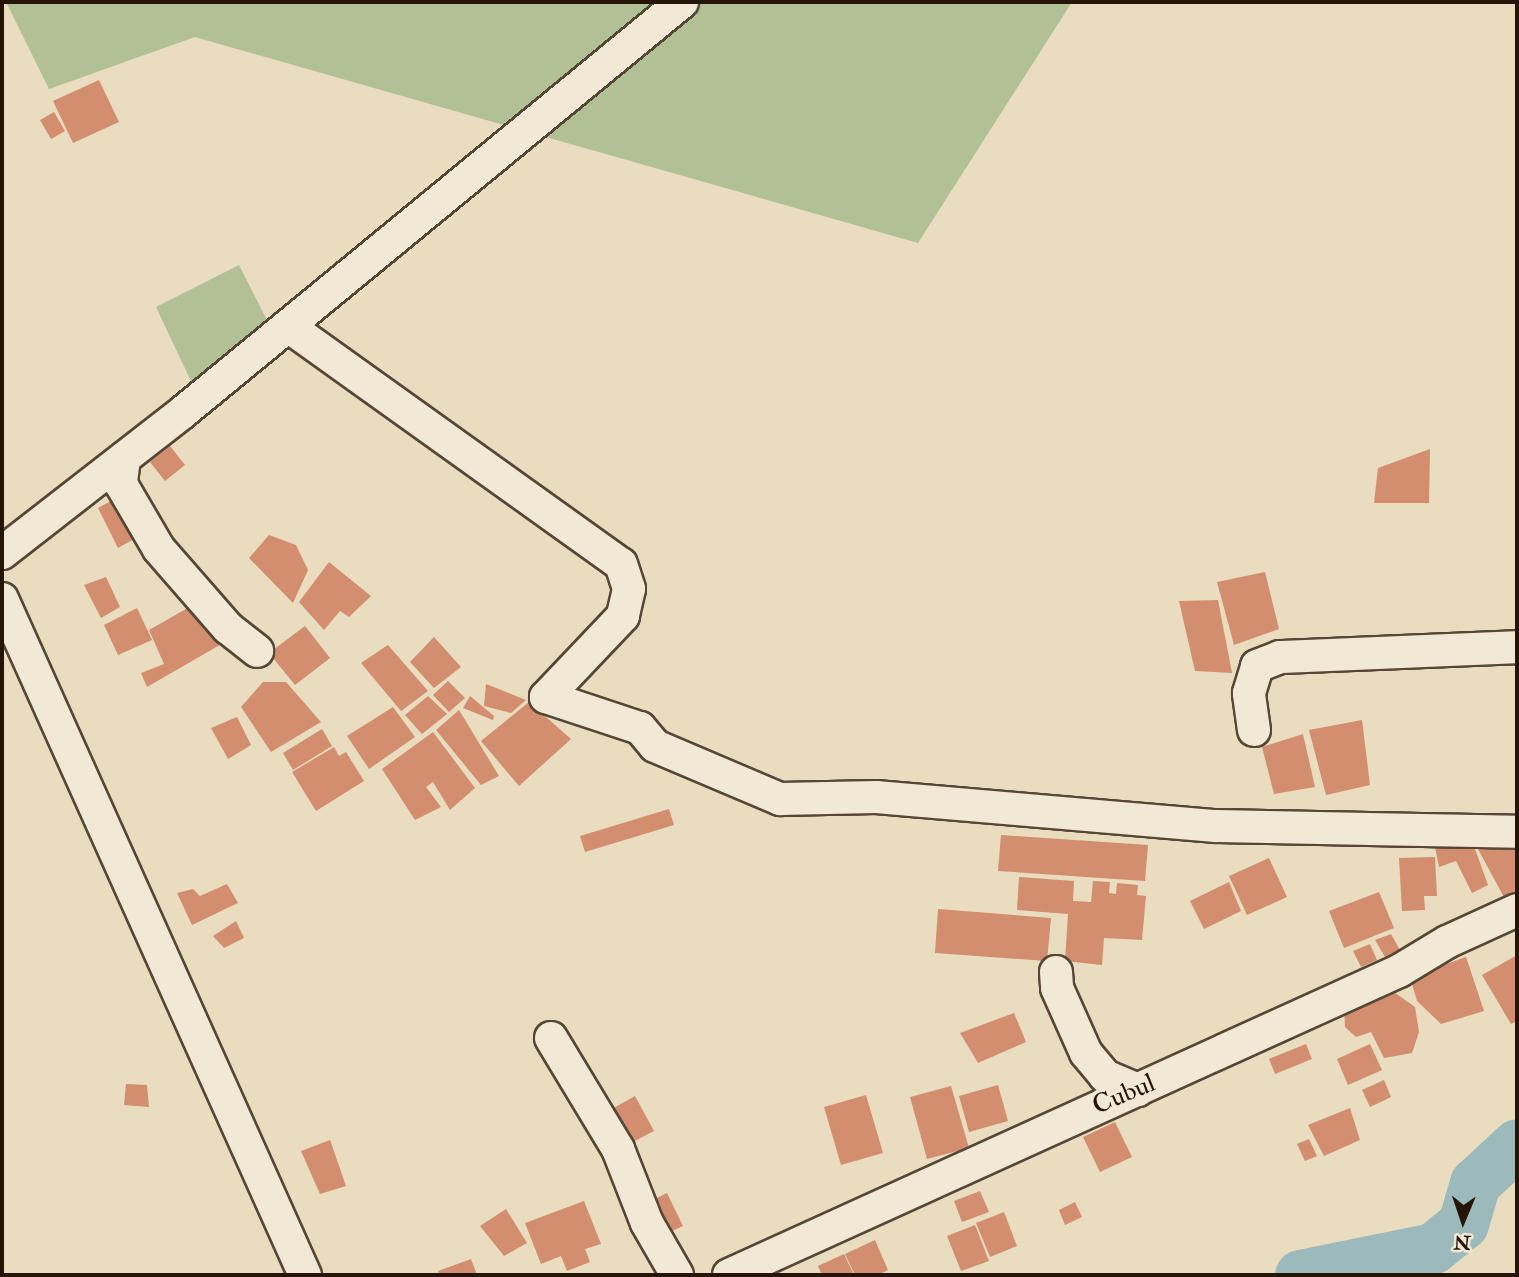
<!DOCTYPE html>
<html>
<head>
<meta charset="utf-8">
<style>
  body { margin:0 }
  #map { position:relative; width:1519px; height:1277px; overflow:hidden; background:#e9dcbf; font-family:"IM FELL Double Pica",serif }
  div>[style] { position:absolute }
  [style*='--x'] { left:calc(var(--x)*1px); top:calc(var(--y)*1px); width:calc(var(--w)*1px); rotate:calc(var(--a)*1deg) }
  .green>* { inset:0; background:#b2c195 }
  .river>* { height:51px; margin:-25.5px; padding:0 25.5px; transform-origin:25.5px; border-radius:25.5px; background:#9cb9bc }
  .building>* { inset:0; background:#d38e70 }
  .roads { filter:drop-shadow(2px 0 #554736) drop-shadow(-2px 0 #554736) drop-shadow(0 2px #554736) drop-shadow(0 -2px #554736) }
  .street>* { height:32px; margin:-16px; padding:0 16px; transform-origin:16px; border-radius:16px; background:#f1e8d5 }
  span { translate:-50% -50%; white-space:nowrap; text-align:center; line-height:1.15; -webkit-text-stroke:7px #f1e8d5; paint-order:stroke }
  .street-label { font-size:26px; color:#241508 }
  .frame { position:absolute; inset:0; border:4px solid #241508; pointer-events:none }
  .north { position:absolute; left:1428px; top:1186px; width:70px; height:70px; -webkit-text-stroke:5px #f1e8d5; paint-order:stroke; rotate:182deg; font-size:19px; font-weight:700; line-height:28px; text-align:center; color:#241508 }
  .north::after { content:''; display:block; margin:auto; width:24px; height:32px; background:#241508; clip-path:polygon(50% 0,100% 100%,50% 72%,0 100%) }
</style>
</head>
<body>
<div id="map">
  <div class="green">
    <div style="clip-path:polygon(6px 2px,1072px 2px,918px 243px,195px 37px,49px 89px)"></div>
    <div style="clip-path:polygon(239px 265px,274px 334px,198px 396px,156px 307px)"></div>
  </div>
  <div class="river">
    <div style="--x:1300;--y:1275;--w:136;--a:-11.5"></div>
    <div style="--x:1433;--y:1248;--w:38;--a:-39"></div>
    <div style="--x:1463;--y:1224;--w:43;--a:-73.7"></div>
    <div style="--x:1475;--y:1183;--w:57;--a:-42.9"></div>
  </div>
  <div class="building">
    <div style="clip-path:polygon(99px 80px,119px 122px,73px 143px,53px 101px)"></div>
    <div style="clip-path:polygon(54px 112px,65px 131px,51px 139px,40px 120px)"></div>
    <div style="clip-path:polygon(170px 446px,185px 465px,165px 481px,150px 462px)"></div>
    <div style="clip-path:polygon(1430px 449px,1429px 503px,1374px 503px,1378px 468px)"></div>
    <div style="clip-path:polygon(122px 495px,143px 534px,118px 548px,98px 508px)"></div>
    <div style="clip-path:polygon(269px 535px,296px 545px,308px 570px,293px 603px,249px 558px)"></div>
    <div style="clip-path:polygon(329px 562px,371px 596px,349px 617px,340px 611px,324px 630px,299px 602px)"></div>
    <div style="clip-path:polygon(1265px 572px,1279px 629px,1234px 645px,1217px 582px)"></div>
    <div style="clip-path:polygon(106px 577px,120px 607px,101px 618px,84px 585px)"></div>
    <div style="clip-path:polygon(1218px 600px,1232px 673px,1195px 671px,1179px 601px)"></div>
    <div style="clip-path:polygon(200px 601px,225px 642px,147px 687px,141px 673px,164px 664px,149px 630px)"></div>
    <div style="clip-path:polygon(137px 608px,152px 640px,118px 655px,104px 625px)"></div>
    <div style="clip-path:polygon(305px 626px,330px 658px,295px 685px,269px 653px)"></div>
    <div style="clip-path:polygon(434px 637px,461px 667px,434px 688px,410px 662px)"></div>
    <div style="clip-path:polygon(388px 645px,428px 691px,401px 711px,361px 663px)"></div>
    <div style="clip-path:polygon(448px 681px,465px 698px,449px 712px,433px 695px)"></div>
    <div style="clip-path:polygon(263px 682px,286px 682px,321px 722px,271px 752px,241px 707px)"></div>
    <div style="clip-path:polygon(486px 684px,526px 700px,511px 713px,484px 706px)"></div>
    <div style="clip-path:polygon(428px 696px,447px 714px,422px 734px,405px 715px)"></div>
    <div style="clip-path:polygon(470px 696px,494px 716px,493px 720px,463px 708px)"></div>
    <div style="clip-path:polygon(529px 702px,571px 739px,519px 786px,481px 741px)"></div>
    <div style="clip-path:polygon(393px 707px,415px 737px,369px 769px,347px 736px)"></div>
    <div style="clip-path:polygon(459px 710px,499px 776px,481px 785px,436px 730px)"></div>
    <div style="clip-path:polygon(237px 717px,251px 745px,228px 759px,211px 728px)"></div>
    <div style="clip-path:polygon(1362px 720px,1370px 785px,1326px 795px,1309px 730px)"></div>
    <div style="clip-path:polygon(322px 729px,332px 746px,293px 770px,283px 753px)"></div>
    <div style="clip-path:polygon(433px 732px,475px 788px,450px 810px,433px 782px,426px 787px,441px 807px,415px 820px,382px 769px)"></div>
    <div style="clip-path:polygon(1303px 734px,1315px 787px,1274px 794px,1262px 747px)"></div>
    <div style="clip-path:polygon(334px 747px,339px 756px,346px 752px,364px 781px,316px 811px,292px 772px)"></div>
    <div style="clip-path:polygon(669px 809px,674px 825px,585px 852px,580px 836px)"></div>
    <div style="clip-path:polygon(1001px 835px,1148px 845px,1145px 881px,998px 871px)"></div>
    <div style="clip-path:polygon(1471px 838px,1488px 885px,1472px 893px,1456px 861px,1439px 867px,1434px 842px)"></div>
    <div style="clip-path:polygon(1517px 844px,1517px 894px,1506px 901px,1478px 849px)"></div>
    <div style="clip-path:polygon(1435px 857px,1437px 896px,1424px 896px,1425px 910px,1402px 911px,1399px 858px)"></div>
    <div style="clip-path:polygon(1269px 858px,1287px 897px,1247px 915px,1229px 876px)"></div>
    <div style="clip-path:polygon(1019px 877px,1074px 881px,1073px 901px,1091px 902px,1093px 881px,1110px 882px,1109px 893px,1116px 894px,1117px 883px,1138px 885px,1137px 895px,1146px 896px,1142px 940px,1104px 938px,1102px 965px,1065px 961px,1068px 914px,1017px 910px)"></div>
    <div style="clip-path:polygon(1229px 882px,1241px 911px,1204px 929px,1190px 901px)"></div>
    <div style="clip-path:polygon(227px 884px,238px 903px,192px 925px,177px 893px,193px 889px,200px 896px)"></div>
    <div style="clip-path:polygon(1379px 892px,1394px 928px,1344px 948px,1329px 911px)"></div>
    <div style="clip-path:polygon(938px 909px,1051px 918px,1047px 961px,935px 953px)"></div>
    <div style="clip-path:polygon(236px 921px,244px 938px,224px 948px,213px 936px)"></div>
    <div style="clip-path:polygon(1391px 934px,1400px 950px,1385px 957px,1375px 940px)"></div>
    <div style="clip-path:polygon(1370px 944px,1377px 960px,1361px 967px,1353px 951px)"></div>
    <div style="clip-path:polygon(1517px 955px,1517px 1021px,1511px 1024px,1482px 975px)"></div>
    <div style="clip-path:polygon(1466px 957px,1484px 1011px,1441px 1024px,1417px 1001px,1410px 977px)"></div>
    <div style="clip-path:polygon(1391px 990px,1415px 1007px,1419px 1032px,1412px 1053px,1384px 1058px,1371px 1032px,1356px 1037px,1345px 1027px,1344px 1006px)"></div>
    <div style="clip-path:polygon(1014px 1013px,1026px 1042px,978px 1063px,960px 1033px)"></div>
    <div style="clip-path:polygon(1306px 1044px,1312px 1059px,1275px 1074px,1269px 1059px)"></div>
    <div style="clip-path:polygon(1370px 1044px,1382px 1070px,1348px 1085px,1337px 1059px)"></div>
    <div style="clip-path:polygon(1384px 1080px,1391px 1097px,1370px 1107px,1362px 1090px)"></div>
    <div style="clip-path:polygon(126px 1084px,147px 1085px,149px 1107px,124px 1105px)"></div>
    <div style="clip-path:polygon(998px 1085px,1008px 1121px,969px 1132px,959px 1096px)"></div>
    <div style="clip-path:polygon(951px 1086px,969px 1148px,927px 1159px,910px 1097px)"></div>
    <div style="clip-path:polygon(866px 1095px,883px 1153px,841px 1165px,824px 1107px)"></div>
    <div style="clip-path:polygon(635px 1096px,654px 1131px,621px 1148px,603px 1114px)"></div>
    <div style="clip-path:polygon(1350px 1108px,1360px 1140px,1324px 1156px,1308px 1125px)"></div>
    <div style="clip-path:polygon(1115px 1122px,1132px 1157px,1100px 1172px,1083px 1137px)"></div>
    <div style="clip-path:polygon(1309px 1139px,1317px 1156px,1305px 1161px,1297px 1144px)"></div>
    <div style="clip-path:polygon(330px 1140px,346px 1186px,320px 1194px,301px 1151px)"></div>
    <div style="clip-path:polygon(980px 1191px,989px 1212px,962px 1222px,954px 1201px)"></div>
    <div style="clip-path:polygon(667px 1193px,683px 1226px,661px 1236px,646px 1203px)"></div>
    <div style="clip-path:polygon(584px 1201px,601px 1244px,585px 1249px,590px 1262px,567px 1271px,561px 1256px,541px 1264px,525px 1223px)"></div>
    <div style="clip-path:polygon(1075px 1202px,1082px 1217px,1065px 1225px,1059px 1210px)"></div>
    <div style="clip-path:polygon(506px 1209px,527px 1243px,504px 1256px,480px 1226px)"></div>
    <div style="clip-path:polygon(1004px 1212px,1017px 1246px,990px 1257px,976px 1223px)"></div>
    <div style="clip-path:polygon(975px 1225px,989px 1261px,961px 1271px,947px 1236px)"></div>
    <div style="clip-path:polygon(875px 1240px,888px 1270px,878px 1275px,855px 1275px,845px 1254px)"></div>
    <div style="clip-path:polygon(844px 1254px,854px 1275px,822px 1275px,818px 1266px)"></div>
    <div style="clip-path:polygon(471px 1259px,477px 1275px,440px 1275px,438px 1271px)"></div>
  </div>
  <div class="roads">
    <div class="street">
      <div style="--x:288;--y:326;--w:409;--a:35.6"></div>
      <div style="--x:621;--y:564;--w:26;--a:72"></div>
      <div style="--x:629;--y:589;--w:28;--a:103"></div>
      <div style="--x:623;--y:616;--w:112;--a:133.5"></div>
      <div style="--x:546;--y:697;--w:99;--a:18.3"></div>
      <div style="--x:640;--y:728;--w:23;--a:50"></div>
      <div style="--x:655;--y:746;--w:136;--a:23"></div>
      <div style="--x:780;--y:799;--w:96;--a:-1.2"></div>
      <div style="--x:876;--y:797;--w:341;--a:4.9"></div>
      <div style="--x:1216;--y:826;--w:301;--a:1.1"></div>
      <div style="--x:124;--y:458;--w:26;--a:97"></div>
      <div style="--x:121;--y:484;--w:75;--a:59.7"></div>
      <div style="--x:159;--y:549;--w:105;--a:48.9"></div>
      <div style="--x:228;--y:628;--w:37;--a:38"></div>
      <div style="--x:2;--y:553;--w:229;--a:-37.9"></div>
      <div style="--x:183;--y:412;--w:646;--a:-39.41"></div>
      <div style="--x:2;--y:599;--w:741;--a:65.86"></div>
      <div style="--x:1254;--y:730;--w:37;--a:-98"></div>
      <div style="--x:1249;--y:693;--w:28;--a:-73"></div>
      <div style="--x:1257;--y:666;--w:25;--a:-21"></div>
      <div style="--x:1280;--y:657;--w:237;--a:-2.4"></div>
      <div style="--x:1056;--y:972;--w:16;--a:86"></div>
      <div style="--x:1057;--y:988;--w:71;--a:66"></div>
      <div style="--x:1086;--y:1053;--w:30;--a:50"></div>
      <div style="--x:1105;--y:1076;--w:36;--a:23"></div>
      <div style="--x:551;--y:1038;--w:130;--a:58.9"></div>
      <div style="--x:618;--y:1149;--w:79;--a:68.6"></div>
      <div style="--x:647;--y:1223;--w:60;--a:60"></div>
      <div style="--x:729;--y:1275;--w:736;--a:-24.41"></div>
      <div style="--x:1399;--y:971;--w:56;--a:-31.1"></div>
      <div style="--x:1447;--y:942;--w:77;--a:-24.6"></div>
    </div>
  </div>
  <div class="street-label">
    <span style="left:1124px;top:1095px;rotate:-23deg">Cubul</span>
  </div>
  <div class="frame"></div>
  <div class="north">N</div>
</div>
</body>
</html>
